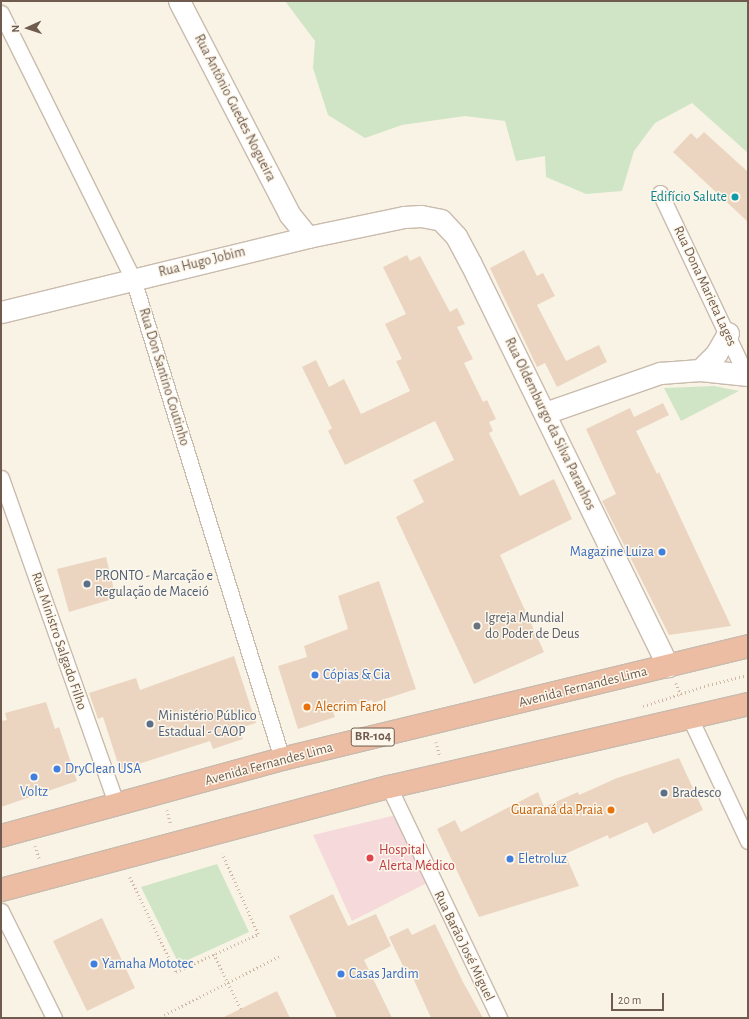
<!DOCTYPE html>
<html>
<head>
<meta charset="utf-8">
<style>
  body { margin:0 }
  #map { position:relative; width:749px; height:1019px; overflow:hidden; background:#f9f3e5; font-family:"Alegreya Sans",sans-serif }
  div>[style] { position:absolute }
  [style*='--x'] { left:calc(var(--x)*1px); top:calc(var(--y)*1px); width:calc(var(--w)*1px); rotate:calc(var(--a)*1deg) }
  .medical>* { inset:0; background:#f6dadb }
  .green>* { inset:0; background:#d0e5c6 }
  .building>* { inset:0; background:#ebd5c0 }
  .path>* { height:2.5px; margin-top:-1.25px; transform-origin:0; background:repeating-linear-gradient(90deg,#d0b8a4 0 1px,transparent 0 4px) }
  .roads { filter:drop-shadow(1px 0 #c9bbad) drop-shadow(-1px 0 #c9bbad) drop-shadow(0 1px #c9bbad) drop-shadow(0 -1px #c9bbad) }
  .street>* { height:15px; margin:-7.5px; padding:0 7.5px; transform-origin:7.5px; border-radius:7.5px; background:#fff }
  .secondary>* { height:21px; margin:-10.5px; padding:0 10.5px; transform-origin:10.5px; border-radius:10.5px; background:#fff }
  .highway>* { height:22px; margin:-11px; padding:0 11px; transform-origin:11px; border-radius:11px; background:#ecbca3 }
  .dots>* { width:11px; height:11px; translate:-50% -50%; box-sizing:border-box; border:2px solid #fdf7eb; border-radius:50% }
  span { translate:-50% -50%; white-space:nowrap; text-align:center; line-height:1.15; -webkit-text-stroke:3px #fdf7eb; paint-order:stroke }
  .shield-label span { padding:1px 3px; background:#fdf7eb; border:1px solid; border-radius:3px; -webkit-text-stroke-width:0 }
  .shield-label { font-size:13px; color:#6f5c4e; font-weight:700 }
  .street-label { font-size:14px; color:#6f5c4e }
  .culture-label { font-size:14px; color:#0d838f }
  .right { translate:-100% -50%; text-align:right }
  .shop-label { font-size:14px; color:#366cbe }
  .left { translate:0 -50%; text-align:left }
  .service-label { font-size:14px; color:#4e5e75 }
  .worship-label { font-size:14px; color:#5b616d }
  .food-label { font-size:14px; color:#c56008 }
  .health-label { font-size:14px; color:#be3a42 }
  .frame { position:absolute; inset:0; border:2px solid #6f5c4e; pointer-events:none }
  .north { position:absolute; left:8px; top:8px; width:40px; height:40px; -webkit-text-stroke:3px #fdf7eb; paint-order:stroke; rotate:267deg; font-size:11px; font-weight:700; line-height:16px; text-align:center; color:#6f5c4e }
  .north::after { content:''; display:block; margin:auto; width:14px; height:18px; background:#6f5c4e; clip-path:polygon(50% 0,100% 100%,50% 72%,0 100%) }
  .scale { position:absolute; left:611px; top:993px; width:53px; height:18px; box-sizing:border-box; border:2px solid #6f5c4e; border-top:0; padding-left:5px; font-size:12px; line-height:14px; white-space:nowrap; color:#6f5c4e; -webkit-text-stroke:3px #fdf7eb; paint-order:stroke }
</style>
</head>
<body>
<div id="map">
  <div class="medical">
    <div style="clip-path:polygon(396px 815px,429px 882px,352px 921px,313px 835px)"></div>
  </div>
  <div class="green">
    <div style="clip-path:polygon(285px 1px,748px 1px,748px 153px,692px 103px,655px 123px,634px 151px,622px 191px,586px 194px,546px 177px,545px 156px,516px 161px,505px 121px,465px 116px,402px 125px,365px 138px,328px 115px,313px 68px,315px 41px)"></div>
    <div style="clip-path:polygon(714px 386px,739px 391px,681px 421px,664px 388px)"></div>
    <div style="clip-path:polygon(217px 864px,249px 932px,179px 964px,141px 887px)"></div>
  </div>
  <div class="building">
    <div style="clip-path:polygon(704px 132px,748px 172px,748px 222px,673px 152px,691px 133px,697px 139px)"></div>
    <div style="clip-path:polygon(524px 250px,537px 276px,543px 273px,555px 296px,537px 305px,566px 361px,599px 345px,607px 362px,557px 387px,545px 363px,537px 367px,490px 268px)"></div>
    <div style="clip-path:polygon(407px 255px,410px 261px,420px 256px,450px 312px,457px 308px,465px 324px,457px 327px,473px 359px,464px 363px,483px 402px,487px 400px,496px 419px,489px 422px,493px 431px,489px 433px,520px 496px,554px 479px,572px 519px,500px 555px,544px 652px,474px 684px,396px 517px,424px 502px,413px 480px,454px 460px,435px 421px,345px 465px,328px 431px,332px 428px,302px 367px,316px 360px,329px 387px,344px 379px,361px 414px,410px 391px,396px 361px,402px 359px,385px 324px,406px 314px,383px 267px)"></div>
    <div style="clip-path:polygon(663px 403px,669px 415px,636px 431px,657px 474px,659px 472px,731px 626px,669px 635px,602px 501px,616px 494px,586px 429px,630px 408px,634px 417px)"></div>
    <div style="clip-path:polygon(106px 557px,116px 598px,69px 612px,57px 569px)"></div>
    <div style="clip-path:polygon(379px 581px,416px 689px,373px 703px,372px 700px,333px 712px,335px 717px,298px 729px,278px 666px,307px 657px,304px 646px,348px 629px,338px 596px)"></div>
    <div style="clip-path:polygon(234px 656px,256px 723px,240px 728px,243px 739px,213px 749px,210px 741px,120px 770px,103px 717px,98px 719px,89px 693px,136px 678px,140px 690px)"></div>
    <div style="clip-path:polygon(46px 702px,55px 729px,59px 727px,77px 781px,1px 807px,1px 721px,7px 720px,5px 713px)"></div>
    <div style="clip-path:polygon(679px 758px,703px 810px,653px 834px,647px 822px,609px 839px,608px 835px,565px 854px,579px 886px,479px 917px,437px 829px,455px 820px,461px 832px,538px 792px,544px 807px,578px 792px,579px 795px,617px 778px)"></div>
    <div style="clip-path:polygon(333px 894px,348px 926px,376px 914px,391px 946px,364px 960px,392px 1018px,337px 1018px,289px 916px)"></div>
    <div style="clip-path:polygon(102px 918px,135px 988px,87px 1011px,53px 941px)"></div>
    <div style="clip-path:polygon(435px 924px,463px 982px,483px 1018px,431px 1018px,408px 967px,404px 968px,389px 937px,408px 928px,412px 935px)"></div>
    <div style="clip-path:polygon(277px 991px,290px 1018px,222px 1018px)"></div>
  </div>
  <div class="path">
    <div style="--x:676;--y:683;--w:13;--a:67"></div>
    <div style="--x:643;--y:706;--w:68;--a:-17.9"></div>
    <div style="--x:708;--y:685;--w:41;--a:-14"></div>
    <div style="--x:436;--y:742;--w:15;--a:74"></div>
    <div style="--x:167;--y:810;--w:16;--a:75"></div>
    <div style="--x:35;--y:846;--w:15;--a:70"></div>
    <div style="--x:130;--y:877;--w:106;--a:64.2"></div>
    <div style="--x:176;--y:972;--w:90;--a:-24.9"></div>
    <div style="--x:258;--y:934;--w:88;--a:-114.2"></div>
    <div style="--x:214;--y:954;--w:61;--a:63.9"></div>
    <div style="--x:164;--y:1015;--w:130;--a:-27"></div>
  </div>
  <div class="roads">
    <div class="street">
      <div style="--x:1;--y:13;--w:297;--a:63.6"></div>
      <div style="--x:133;--y:279;--w:503;--a:72.75"></div>
      <div style="--x:660;--y:193;--w:201;--a:64.7"></div>
      <div style="--x:1;--y:478;--w:347;--a:70.5"></div>
      <div style="--x:690;--y:718;--w:136;--a:64.8"></div>
      <div style="--x:389;--y:787;--w:256;--a:64.5"></div>
      <div style="--x:1;--y:911;--w:119;--a:63.6"></div>
    </div>
    <div class="secondary">
      <div style="--x:179;--y:1;--w:241;--a:62.6"></div>
      <div style="--x:290;--y:215;--w:28;--a:51"></div>
      <div style="--x:1;--y:312;--w:316;--a:-13.7"></div>
      <div style="--x:308;--y:237;--w:98;--a:-11.8"></div>
      <div style="--x:404;--y:217;--w:17;--a:-3"></div>
      <div style="--x:421;--y:216;--w:20;--a:11"></div>
      <div style="--x:441;--y:220;--w:22;--a:47"></div>
      <div style="--x:456;--y:236;--w:32;--a:62"></div>
      <div style="--x:471;--y:264;--w:448;--a:63.9"></div>
      <div style="--x:700;--y:370;--w:23;--a:-45"></div>
      <div style="--x:716;--y:354;--w:24;--a:-60"></div>
      <div style="--x:545;--y:413;--w:122;--a:-19.2"></div>
      <div style="--x:660;--y:373;--w:40;--a:-4.3"></div>
      <div style="--x:700;--y:370;--w:48;--a:5.9"></div>
    </div>
    <div class="highway">
      <div style="--x:1;--y:836;--w:291;--a:-15.3"></div>
      <div style="--x:282;--y:759;--w:480;--a:-13.6"></div>
      <div style="--x:1;--y:890;--w:401;--a:-14.9"></div>
      <div style="--x:389;--y:787;--w:368;--a:-13"></div>
    </div>
  </div>
  <div class="dots">
    <div style="left:735px;top:197px;background:#0f9aa8"></div>
    <div style="left:662px;top:552px;background:#3f7fe0"></div>
    <div style="left:87px;top:584px;background:#5c6f8a"></div>
    <div style="left:477px;top:626px;background:#6b7280"></div>
    <div style="left:315px;top:675px;background:#3f7fe0"></div>
    <div style="left:307px;top:707px;background:#e8710a"></div>
    <div style="left:150px;top:724px;background:#5c6f8a"></div>
    <div style="left:57px;top:769px;background:#3f7fe0"></div>
    <div style="left:34px;top:777px;background:#3f7fe0"></div>
    <div style="left:664px;top:793px;background:#5c6f8a"></div>
    <div style="left:611px;top:810px;background:#e8710a"></div>
    <div style="left:370px;top:858px;background:#e0444e"></div>
    <div style="left:510px;top:859px;background:#3f7fe0"></div>
    <div style="left:94px;top:964px;background:#3f7fe0"></div>
    <div style="left:341px;top:974px;background:#3f7fe0"></div>
  </div>
  <div class="shield-label">
    <span style="left:373px;top:737px">BR-104</span>
  </div>
  <div class="street-label">
    <span style="left:235px;top:108px;rotate:63deg">Rua Antônio Guedes Nogueira</span>
    <span style="left:202px;top:262px;rotate:-14deg">Rua Hugo Jobim</span>
    <span style="left:705px;top:286px;rotate:65deg">Rua Dona Marieta Lages</span>
    <span style="left:164px;top:377px;rotate:73deg">Rua Don Santino Coutinho</span>
    <span style="left:550px;top:424px;rotate:64deg">Rua Oldemburgo da Silva Paranhos</span>
    <span style="left:59px;top:641px;rotate:71deg">Rua Ministro Salgado Filho</span>
    <span style="left:583px;top:687px;rotate:-14deg">Avenida Fernandes Lima</span>
    <span style="left:269px;top:764px;rotate:-15deg">Avenida Fernandes Lima</span>
    <span style="left:464px;top:946px;rotate:64deg">Rua Barão José Miguel</span>
  </div>
  <div class="culture-label">
    <span class="right" style="left:727px;top:197px">Edifício Salute</span>
  </div>
  <div class="shop-label">
    <span class="right" style="left:654px;top:552px">Magazine Luiza</span>
    <span class="left" style="left:323px;top:675px">Cópias &amp; Cia</span>
    <span class="left" style="left:65px;top:769px">DryClean USA</span>
    <span style="left:34px;top:792px">Voltz</span>
    <span class="left" style="left:518px;top:859px">Eletroluz</span>
    <span class="left" style="left:102px;top:964px">Yamaha Mototec</span>
    <span class="left" style="left:349px;top:974px">Casas Jardim</span>
  </div>
  <div class="service-label">
    <span class="left" style="left:95px;top:584px">PRONTO - Marcação e<br>Regulação de Maceió</span>
    <span class="left" style="left:158px;top:724px">Ministério Público<br>Estadual - CAOP</span>
    <span class="left" style="left:672px;top:793px">Bradesco</span>
  </div>
  <div class="worship-label">
    <span class="left" style="left:485px;top:626px">Igreja Mundial<br>do Poder de Deus</span>
  </div>
  <div class="food-label">
    <span class="left" style="left:315px;top:707px">Alecrim Farol</span>
    <span class="right" style="left:603px;top:810px">Guaraná da Praia</span>
  </div>
  <div class="health-label">
    <span class="left" style="left:379px;top:858px">Hospital<br>Alerta Médico</span>
  </div>
  <div class="frame"></div>
  <div class="north">N</div>
  <div class="scale">20 m</div>
</div>
</body>
</html>
